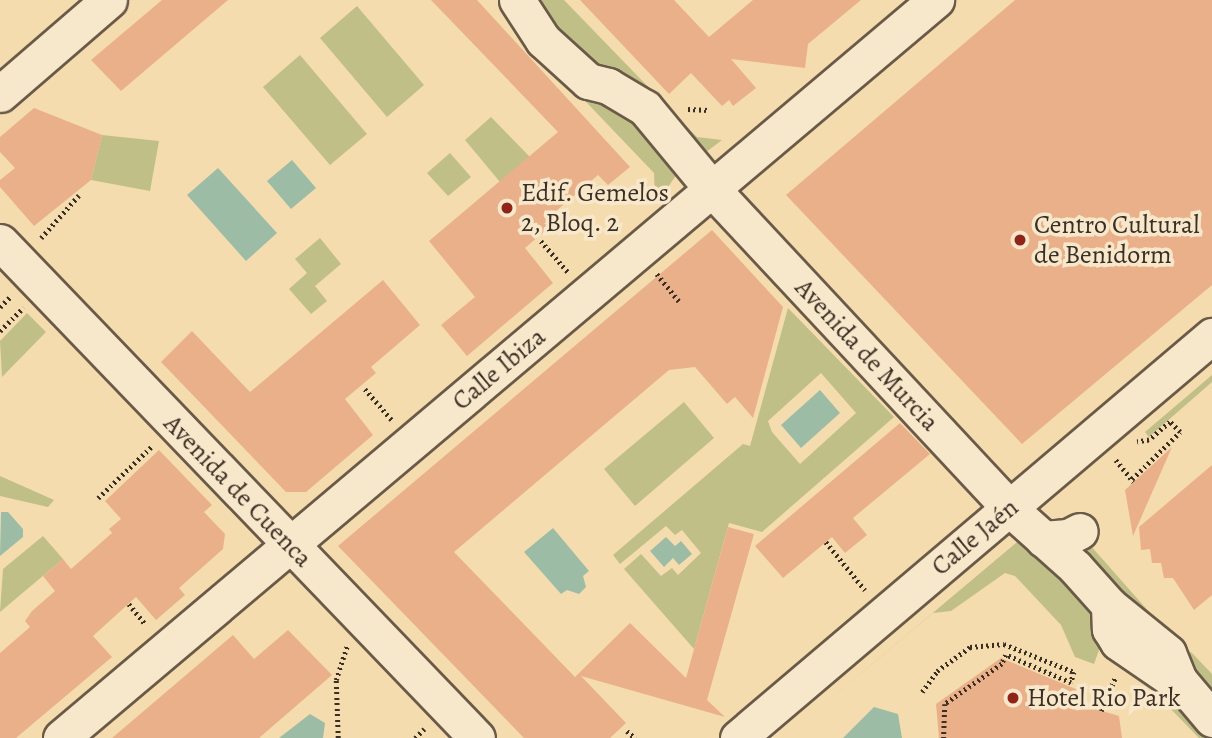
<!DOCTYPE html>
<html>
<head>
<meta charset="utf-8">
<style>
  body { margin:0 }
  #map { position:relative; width:1212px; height:738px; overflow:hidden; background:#f5dcaf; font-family:Alegreya,serif }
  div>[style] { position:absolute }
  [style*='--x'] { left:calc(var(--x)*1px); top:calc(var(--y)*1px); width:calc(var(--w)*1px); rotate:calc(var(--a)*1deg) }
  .green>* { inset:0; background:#c0bf87 }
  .water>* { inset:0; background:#9dbca6 }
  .building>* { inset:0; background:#eab089 }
  .path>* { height:4.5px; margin-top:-2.25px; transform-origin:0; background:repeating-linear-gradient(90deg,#3b2f25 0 2px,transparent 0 5.5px) }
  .roads { filter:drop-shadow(2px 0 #6a5a48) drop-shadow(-2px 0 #6a5a48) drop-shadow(0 2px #6a5a48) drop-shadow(0 -2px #6a5a48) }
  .street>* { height:35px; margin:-17.5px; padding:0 17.5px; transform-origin:17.5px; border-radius:17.5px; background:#f8e8cb }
  .dots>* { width:19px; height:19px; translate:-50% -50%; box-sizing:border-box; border:4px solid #f8e8cb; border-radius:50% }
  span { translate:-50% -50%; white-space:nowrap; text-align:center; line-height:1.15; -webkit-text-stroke:7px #f8e8cb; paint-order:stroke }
  .poi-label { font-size:26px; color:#3b2f25 }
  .left { translate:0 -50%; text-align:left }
  .street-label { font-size:26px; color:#3b2f25 }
</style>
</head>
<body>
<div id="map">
  <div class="green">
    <div style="clip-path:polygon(528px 0,564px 0,656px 95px,589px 73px)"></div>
    <div style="clip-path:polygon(357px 6px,424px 85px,387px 117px,320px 38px)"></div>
    <div style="clip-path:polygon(300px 55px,367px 134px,330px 165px,263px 87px)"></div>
    <div style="clip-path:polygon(546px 60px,637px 121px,679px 171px,668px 187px,655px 197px,654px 173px)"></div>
    <div style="clip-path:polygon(676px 116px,697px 137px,722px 140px,701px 156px,674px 125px)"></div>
    <div style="clip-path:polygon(491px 117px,530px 157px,500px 182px,465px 140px)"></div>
    <div style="clip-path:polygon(102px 135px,159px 141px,150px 191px,91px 180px)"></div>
    <div style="clip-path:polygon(450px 153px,471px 177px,448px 196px,427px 173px)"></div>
    <div style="clip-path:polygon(320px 238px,341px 264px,315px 286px,327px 301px,311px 314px,289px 289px,307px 273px,295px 259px)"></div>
    <div style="clip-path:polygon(evenodd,788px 308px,894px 417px,762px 532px,729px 523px,694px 649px,624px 569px,641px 554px,661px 576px,672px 568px,678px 575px,701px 553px,682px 530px,675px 535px,666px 526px,620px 564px,613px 555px,743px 444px,750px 446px,788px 308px,821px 373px,856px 413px,800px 464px,772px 432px,768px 421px,821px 373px)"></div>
    <div style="clip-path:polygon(27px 313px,46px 332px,2px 377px,0 341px)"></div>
    <div style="clip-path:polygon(1212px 375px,1212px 382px,1149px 437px,1145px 432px)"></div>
    <div style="clip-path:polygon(684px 402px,714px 438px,635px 506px,604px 469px)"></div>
    <div style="clip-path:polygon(0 476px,54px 500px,48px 507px,0 496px)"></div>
    <div style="clip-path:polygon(43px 536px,63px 559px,0 612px,3px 569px)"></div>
    <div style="clip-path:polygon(1082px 536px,1167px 632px,1163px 634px,1066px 541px)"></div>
    <div style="clip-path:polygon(1022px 538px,1093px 597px,1103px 639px,1094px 664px,1075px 657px,1061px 625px,1015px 576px,1005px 573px,951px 611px,933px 613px,784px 738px)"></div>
    <div style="clip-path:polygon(1191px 652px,1212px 674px,1212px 711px,1181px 661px)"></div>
    <div style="clip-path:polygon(1138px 662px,1212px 730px,1212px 738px,1199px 738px,1130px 667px)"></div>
  </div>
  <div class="water">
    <div style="clip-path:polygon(292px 160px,316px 188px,291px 209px,267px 181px)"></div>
    <div style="clip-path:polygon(218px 168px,277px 233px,246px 261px,187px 195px)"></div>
    <div style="clip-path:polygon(820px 390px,840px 413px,801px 448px,781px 425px)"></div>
    <div style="clip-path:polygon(1px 512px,8px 512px,23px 529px,23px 537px,0 556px)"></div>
    <div style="clip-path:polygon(553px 528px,589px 571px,583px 576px,586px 587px,579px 594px,567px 590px,561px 594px,524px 552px)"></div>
    <div style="clip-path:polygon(666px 537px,675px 546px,681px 541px,692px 554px,679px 565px,673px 558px,664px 567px,650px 551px)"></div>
    <div style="clip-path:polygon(874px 707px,898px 714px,902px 738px,843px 738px)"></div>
    <div style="clip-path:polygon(310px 714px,325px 723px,323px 738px,279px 738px)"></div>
  </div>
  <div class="building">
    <div style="clip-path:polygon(162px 0,228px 0,121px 91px,91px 60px)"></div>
    <div style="clip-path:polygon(431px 0,477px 0,630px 167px,608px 185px,598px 175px,548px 218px,553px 224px,525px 248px,553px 283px,467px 356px,441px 325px,475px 297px,429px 241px,558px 132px)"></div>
    <div style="clip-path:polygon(580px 0,674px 0,709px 37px,753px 0,861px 0,808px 44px,805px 68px,731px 59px,756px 88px,733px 106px,729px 100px,722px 106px,691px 73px,669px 94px)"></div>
    <div style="clip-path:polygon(1015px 0,1212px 0,1212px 285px,1022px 444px,786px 195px)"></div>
    <div style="clip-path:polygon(34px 108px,102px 135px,91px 180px,34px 226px,0 187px,0 180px,15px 168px,0 152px,0 137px)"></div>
    <div style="clip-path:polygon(712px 230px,783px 307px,753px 418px,735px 397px,727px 404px,695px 367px,669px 370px,454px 552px,575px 677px,630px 623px,686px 678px,728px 527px,754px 534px,707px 700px,725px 717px,581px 676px,626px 723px,610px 738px,524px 738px,338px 546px)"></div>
    <div style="clip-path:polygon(383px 280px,420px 325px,371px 367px,376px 373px,345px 399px,373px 435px,306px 492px,286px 492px,161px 362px,192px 331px,250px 392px)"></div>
    <div style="clip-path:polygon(900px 423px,930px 454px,853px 518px,867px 535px,845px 553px,832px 537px,783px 578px,755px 546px)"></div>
    <div style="clip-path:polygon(1172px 447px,1133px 536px,1125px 490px)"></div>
    <div style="clip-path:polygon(159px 450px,212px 505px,204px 512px,225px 534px,223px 549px,179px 588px,185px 595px,156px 620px,136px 597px,93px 636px,112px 657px,16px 738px,0 738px,0 653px,30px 627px,25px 621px,32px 611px,55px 591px,43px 576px,63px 559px,71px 569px,112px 533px,109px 529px,121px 519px,105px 501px)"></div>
    <div style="clip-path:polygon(1212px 465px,1212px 595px,1194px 610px,1173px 578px,1164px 578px,1161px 563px,1152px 563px,1150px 549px,1141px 550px,1139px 527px)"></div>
    <div style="clip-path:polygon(288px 630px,332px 675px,259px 738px,112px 738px,233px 635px,254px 659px)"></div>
    <div style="clip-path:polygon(1001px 658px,1083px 692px,1079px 704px,1119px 716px,1122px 738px,939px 738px,936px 704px)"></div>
  </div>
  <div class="path">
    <div style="--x:688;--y:109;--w:20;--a:3"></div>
    <div style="--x:41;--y:238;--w:57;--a:-48.5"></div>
    <div style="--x:541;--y:241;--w:41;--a:48.9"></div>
    <div style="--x:657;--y:274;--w:35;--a:51"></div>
    <div style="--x:0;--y:307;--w:16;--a:-45"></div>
    <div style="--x:0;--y:331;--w:33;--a:-45"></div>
    <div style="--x:365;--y:389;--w:41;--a:48.9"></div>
    <div style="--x:1116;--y:460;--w:28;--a:51"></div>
    <div style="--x:1132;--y:479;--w:67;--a:-44.4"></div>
    <div style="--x:1180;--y:432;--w:14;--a:-135"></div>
    <div style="--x:1170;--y:422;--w:28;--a:139"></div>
    <div style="--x:1149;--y:440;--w:12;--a:171"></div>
    <div style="--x:98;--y:498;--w:76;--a:-43.9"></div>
    <div style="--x:826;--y:542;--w:62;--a:50.9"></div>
    <div style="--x:129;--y:604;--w:27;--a:51"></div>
    <div style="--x:922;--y:692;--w:26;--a:-54"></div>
    <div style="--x:937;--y:671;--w:41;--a:-36"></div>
    <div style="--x:970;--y:647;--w:34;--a:-5"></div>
    <div style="--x:1004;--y:644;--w:75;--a:21.8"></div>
    <div style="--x:1074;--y:672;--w:11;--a:105"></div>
    <div style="--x:1071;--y:683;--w:71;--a:-156.7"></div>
    <div style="--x:1006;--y:655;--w:10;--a:114"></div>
    <div style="--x:1002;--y:664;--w:70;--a:144.9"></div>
    <div style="--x:945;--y:704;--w:34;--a:92"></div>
    <div style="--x:1101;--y:711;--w:38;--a:-67"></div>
    <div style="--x:627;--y:731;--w:11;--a:41"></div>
    <div style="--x:338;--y:738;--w:58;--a:-92"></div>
    <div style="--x:336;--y:680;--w:36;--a:-72"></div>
    <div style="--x:415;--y:738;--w:13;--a:-45"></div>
  </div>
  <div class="roads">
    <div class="street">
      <div style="--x:517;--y:0;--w:48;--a:57"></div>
      <div style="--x:543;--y:40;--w:61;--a:42.3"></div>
      <div style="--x:588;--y:81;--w:21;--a:14"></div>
      <div style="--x:608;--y:86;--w:43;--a:30.7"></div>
      <div style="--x:645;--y:108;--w:105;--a:50.4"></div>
      <div style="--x:712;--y:189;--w:436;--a:47"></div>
      <div style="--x:1009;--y:508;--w:89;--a:41.8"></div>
      <div style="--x:1075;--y:567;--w:51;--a:48.2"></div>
      <div style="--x:1109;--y:605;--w:76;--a:39.1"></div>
      <div style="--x:1168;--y:653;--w:29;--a:68"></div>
      <div style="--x:1179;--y:680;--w:51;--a:49.8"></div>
      <div style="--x:0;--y:94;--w:144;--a:-40.8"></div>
      <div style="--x:0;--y:242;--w:688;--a:46.12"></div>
      <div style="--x:1043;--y:539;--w:25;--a:-5"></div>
      <div style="--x:1068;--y:537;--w:13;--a:-27"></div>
      <div style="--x:1109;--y:605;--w:24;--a:88"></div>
      <div style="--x:1110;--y:629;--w:15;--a:58"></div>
      <div style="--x:1118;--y:642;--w:62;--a:34.5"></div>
      <div style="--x:61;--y:738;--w:1145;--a:-40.15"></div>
      <div style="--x:738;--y:738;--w:622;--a:-40.3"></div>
    </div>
  </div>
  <div class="dots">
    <div style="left:507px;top:208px;background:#8f2418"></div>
    <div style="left:1020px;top:240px;background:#8f2418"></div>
    <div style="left:1013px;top:698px;background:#8f2418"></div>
  </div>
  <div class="poi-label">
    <span class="left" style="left:521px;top:208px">Edif. Gemelos<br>2, Bloq. 2</span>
    <span class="left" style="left:1034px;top:240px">Centro Cultural<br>de Benidorm</span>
    <span class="left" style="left:1027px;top:698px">Hotel Rio Park</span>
  </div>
  <div class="street-label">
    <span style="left:867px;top:355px;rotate:47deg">Avenida de Murcia</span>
    <span style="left:499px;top:369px;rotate:-40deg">Calle Ibiza</span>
    <span style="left:238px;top:491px;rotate:46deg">Avenida de Cuenca</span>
    <span style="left:975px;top:537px;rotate:-40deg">Calle Jaén</span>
  </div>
</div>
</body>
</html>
